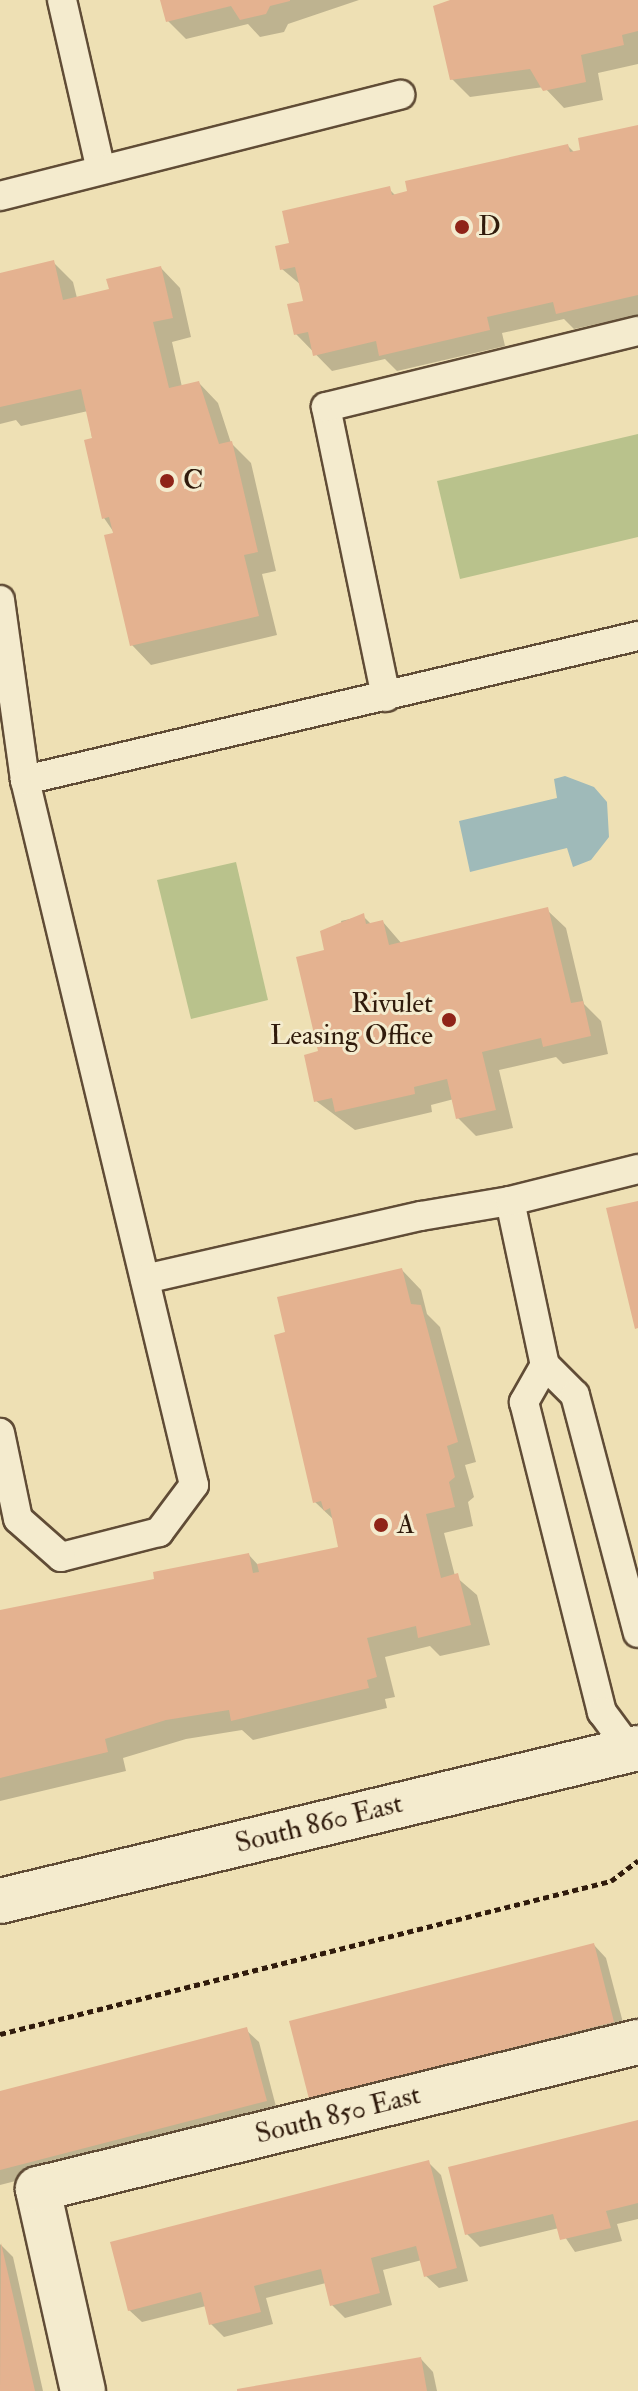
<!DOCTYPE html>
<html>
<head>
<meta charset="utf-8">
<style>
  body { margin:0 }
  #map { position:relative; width:638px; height:2391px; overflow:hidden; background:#eee0b4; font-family:"IM FELL Double Pica",serif }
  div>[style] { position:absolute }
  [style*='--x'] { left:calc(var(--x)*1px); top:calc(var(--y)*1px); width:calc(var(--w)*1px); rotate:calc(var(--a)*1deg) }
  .green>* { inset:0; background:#b9c28c }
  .water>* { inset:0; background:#9fbab9 }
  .shadow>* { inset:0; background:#0003 }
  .building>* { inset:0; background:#e4b290 }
  .path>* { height:5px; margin-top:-2.5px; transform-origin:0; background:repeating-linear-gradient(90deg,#301b0c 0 6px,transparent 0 10px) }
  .roads { filter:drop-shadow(2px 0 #604c36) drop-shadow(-2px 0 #604c36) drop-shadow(0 2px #604c36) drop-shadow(0 -2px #604c36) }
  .lane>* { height:28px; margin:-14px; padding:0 14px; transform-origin:14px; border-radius:14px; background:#f4ebce }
  .street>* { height:44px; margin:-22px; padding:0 22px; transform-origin:22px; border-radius:22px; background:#f4ebce }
  .secondary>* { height:44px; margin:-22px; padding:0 22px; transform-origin:22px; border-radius:22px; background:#f4ebce }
  .dots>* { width:22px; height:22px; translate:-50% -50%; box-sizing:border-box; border:4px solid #f4ebce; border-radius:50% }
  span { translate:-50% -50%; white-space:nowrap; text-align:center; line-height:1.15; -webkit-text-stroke:6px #f4ebce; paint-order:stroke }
  .poi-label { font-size:28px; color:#301b0c }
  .left { translate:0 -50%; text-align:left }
  .right { translate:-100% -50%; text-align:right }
  .street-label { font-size:28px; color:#301b0c }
</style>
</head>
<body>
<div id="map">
  <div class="green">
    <div style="clip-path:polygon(638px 434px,638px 537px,460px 579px,437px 481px)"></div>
    <div style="clip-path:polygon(236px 862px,268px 1000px,191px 1019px,157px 880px)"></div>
  </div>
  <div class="water">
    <div style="clip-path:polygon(565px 776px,594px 787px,607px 802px,609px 837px,591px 860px,573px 867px,567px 848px,470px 872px,459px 821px,557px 798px,554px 779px)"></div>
  </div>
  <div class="shadow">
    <div style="clip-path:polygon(163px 0,359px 0,288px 24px,284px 32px,260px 37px,248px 24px,186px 39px,168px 21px)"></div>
    <div style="clip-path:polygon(452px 0,638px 0,638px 64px,598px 73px,603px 100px,564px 108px,544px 87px,470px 97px,452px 79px)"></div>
    <div style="clip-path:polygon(638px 127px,638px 315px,574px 329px,564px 319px,502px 333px,505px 346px,397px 371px,385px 359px,332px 371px,296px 334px,305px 302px,301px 285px,282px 269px,292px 244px,389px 189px,396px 196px,568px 146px,575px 153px)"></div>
    <div style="clip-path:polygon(54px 263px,73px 282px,77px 298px,111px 291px,161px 268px,180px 288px,191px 337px,172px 342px,182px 387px,199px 383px,218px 403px,231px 443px,251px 463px,276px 571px,262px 574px,277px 635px,151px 665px,132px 645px,115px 534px,104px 518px,88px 411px,21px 426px,16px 420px,0 424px,0 275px)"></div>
    <div style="clip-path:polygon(547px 910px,566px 928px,584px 1004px,601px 1021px,608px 1054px,563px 1064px,556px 1057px,499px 1070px,513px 1128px,476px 1136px,458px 1118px,454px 1099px,431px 1105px,432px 1112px,355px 1130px,316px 1101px,327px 952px,343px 928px,341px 921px,363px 916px,372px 925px,383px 922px,402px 944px)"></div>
    <div style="clip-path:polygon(402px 1270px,421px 1290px,427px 1314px,440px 1327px,476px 1462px,465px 1465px,474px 1497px,468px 1502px,473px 1526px,444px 1533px,455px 1576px,477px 1595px,490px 1645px,440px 1656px,430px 1646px,385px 1657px,395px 1697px,385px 1699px,387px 1708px,253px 1740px,242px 1730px,186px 1739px,123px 1758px,126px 1771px,0 1801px,0 1612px,157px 1581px,249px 1555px,259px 1566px,340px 1549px,335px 1521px,315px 1502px,287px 1334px)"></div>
    <div style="clip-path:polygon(594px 1945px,606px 1958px,626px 2034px,323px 2111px,310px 2098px)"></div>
    <div style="clip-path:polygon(246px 2030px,259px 2042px,278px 2114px,0 2185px,0 2093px)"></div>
    <div style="clip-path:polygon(638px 2122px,638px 2219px,617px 2224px,622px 2241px,575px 2252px,559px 2228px,480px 2247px,467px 2234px)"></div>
    <div style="clip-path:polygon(428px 2162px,441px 2175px,468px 2281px,439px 2288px,426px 2276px,422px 2260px,383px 2270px,392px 2305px,345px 2318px,332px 2305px,326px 2283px,266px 2298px,273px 2324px,224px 2337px,211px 2324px,206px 2306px,142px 2322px,129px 2310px)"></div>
    <div style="clip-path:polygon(0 2244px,13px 2257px,43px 2391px,0 2391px)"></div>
    <div style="clip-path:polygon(421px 2359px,433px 2372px,437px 2391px,240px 2391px)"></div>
  </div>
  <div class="building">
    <div style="clip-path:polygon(160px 0,290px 0,290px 1px,270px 6px,266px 14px,240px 20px,231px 6px,166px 22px)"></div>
    <div style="clip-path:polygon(450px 0,638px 0,638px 31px,622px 35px,624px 45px,581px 55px,586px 82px,543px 91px,530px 69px,450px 80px,433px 6px)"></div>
    <div style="clip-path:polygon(638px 125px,638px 295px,556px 314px,553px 302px,487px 317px,490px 330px,379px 356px,376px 341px,313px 356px,308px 332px,294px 335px,287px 304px,303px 301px,295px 267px,280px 270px,275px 246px,289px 243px,282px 211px,390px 186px,392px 195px,407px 191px,405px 181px,568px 144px,570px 152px,580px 150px,578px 138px)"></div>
    <div style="clip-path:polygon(54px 260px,63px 300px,109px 289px,106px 279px,161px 266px,173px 318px,153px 322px,169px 388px,199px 381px,219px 444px,232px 441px,258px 552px,244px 555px,259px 616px,130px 646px,104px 535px,113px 533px,109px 517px,102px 519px,84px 440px,92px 438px,81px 389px,0 407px,0 273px)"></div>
    <div style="clip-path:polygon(548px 907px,571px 1003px,583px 1001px,591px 1036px,543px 1047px,541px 1038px,482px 1052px,496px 1110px,456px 1119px,447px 1079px,414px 1087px,415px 1094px,335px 1112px,332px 1098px,314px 1102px,304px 1055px,318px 1051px,296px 957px,324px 950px,320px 931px,364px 913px,366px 924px,383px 920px,389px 945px)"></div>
    <div style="clip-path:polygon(638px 1201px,638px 1328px,635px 1329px,606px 1208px)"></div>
    <div style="clip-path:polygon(402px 1268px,411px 1304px,421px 1305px,458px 1442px,447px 1446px,455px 1477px,449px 1482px,455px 1507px,426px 1514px,441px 1578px,458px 1573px,471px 1625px,418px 1638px,416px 1626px,367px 1638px,377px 1677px,367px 1680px,369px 1688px,231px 1721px,229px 1710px,166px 1720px,105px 1739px,108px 1752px,0 1778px,0 1610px,154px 1579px,153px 1572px,249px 1553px,253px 1573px,259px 1572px,257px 1564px,338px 1547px,330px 1508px,324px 1511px,321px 1501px,313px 1503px,274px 1335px,285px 1332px,277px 1297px)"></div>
    <div style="clip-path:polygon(594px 1943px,614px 2022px,309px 2099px,289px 2021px)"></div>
    <div style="clip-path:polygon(247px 2027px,267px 2101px,0 2170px,0 2091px)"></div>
    <div style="clip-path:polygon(638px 2120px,638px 2203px,606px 2211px,611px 2228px,560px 2240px,553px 2214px,465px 2235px,448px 2167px)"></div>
    <div style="clip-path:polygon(429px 2160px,457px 2268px,424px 2277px,416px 2246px,371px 2258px,380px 2293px,330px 2306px,321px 2269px,254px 2286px,261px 2312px,209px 2325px,201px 2292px,128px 2311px,110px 2242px)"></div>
    <div style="clip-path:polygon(1px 2243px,35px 2391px,0 2391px)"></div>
    <div style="clip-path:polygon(421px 2357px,427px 2391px,237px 2391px,237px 2389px)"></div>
  </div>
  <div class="path">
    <div style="--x:0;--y:2034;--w:630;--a:-14.06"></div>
    <div style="--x:611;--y:1881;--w:34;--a:-37"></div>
  </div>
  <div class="roads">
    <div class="lane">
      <div style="--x:62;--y:0;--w:174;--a:77.1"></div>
      <div style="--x:0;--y:196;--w:413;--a:-14.2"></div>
      <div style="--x:0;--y:600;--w:182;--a:82.1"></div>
      <div style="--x:25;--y:780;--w:725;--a:76.52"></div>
      <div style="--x:194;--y:1485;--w:59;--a:126.7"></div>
      <div style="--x:159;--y:1532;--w:101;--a:165.7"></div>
      <div style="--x:61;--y:1557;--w:57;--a:-138.5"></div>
      <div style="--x:18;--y:1519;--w:88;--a:-101.8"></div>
      <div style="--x:386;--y:697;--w:296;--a:-101.7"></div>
      <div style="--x:326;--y:407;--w:321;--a:-13.7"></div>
      <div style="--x:25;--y:780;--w:630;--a:-13.22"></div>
      <div style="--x:510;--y:1201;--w:168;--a:78"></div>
      <div style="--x:545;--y:1365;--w:42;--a:45"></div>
      <div style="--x:575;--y:1395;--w:246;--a:75.2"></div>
      <div style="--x:145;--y:1279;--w:283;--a:-12.9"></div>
      <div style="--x:421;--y:1216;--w:90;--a:-9.6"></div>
      <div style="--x:510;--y:1201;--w:132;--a:-14"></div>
      <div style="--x:545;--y:1365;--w:43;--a:119.6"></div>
      <div style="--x:524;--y:1402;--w:320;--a:75.9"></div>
      <div style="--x:602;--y:1712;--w:47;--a:53.6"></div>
    </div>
    <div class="street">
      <div style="--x:83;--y:2391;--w:207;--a:-102.6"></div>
      <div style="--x:38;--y:2189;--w:618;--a:-13.77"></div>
    </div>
    <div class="secondary">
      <div style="--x:0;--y:1901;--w:656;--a:-13.49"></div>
    </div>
  </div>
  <div class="dots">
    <div style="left:462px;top:227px;background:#8f2418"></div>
    <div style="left:167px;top:481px;background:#8f2418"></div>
    <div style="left:449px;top:1020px;background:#8f2418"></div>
    <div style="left:381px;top:1525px;background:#8f2418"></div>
  </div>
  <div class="poi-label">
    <span class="left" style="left:478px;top:227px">D</span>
    <span class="left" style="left:183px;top:481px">C</span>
    <span class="right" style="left:433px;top:1020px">Rivulet<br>Leasing Office</span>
    <span class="left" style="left:397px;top:1525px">A</span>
  </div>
  <div class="street-label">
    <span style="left:319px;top:1824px;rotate:-14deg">South 860 East</span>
    <span style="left:338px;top:2115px;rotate:-14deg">South 850 East</span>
  </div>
</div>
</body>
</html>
